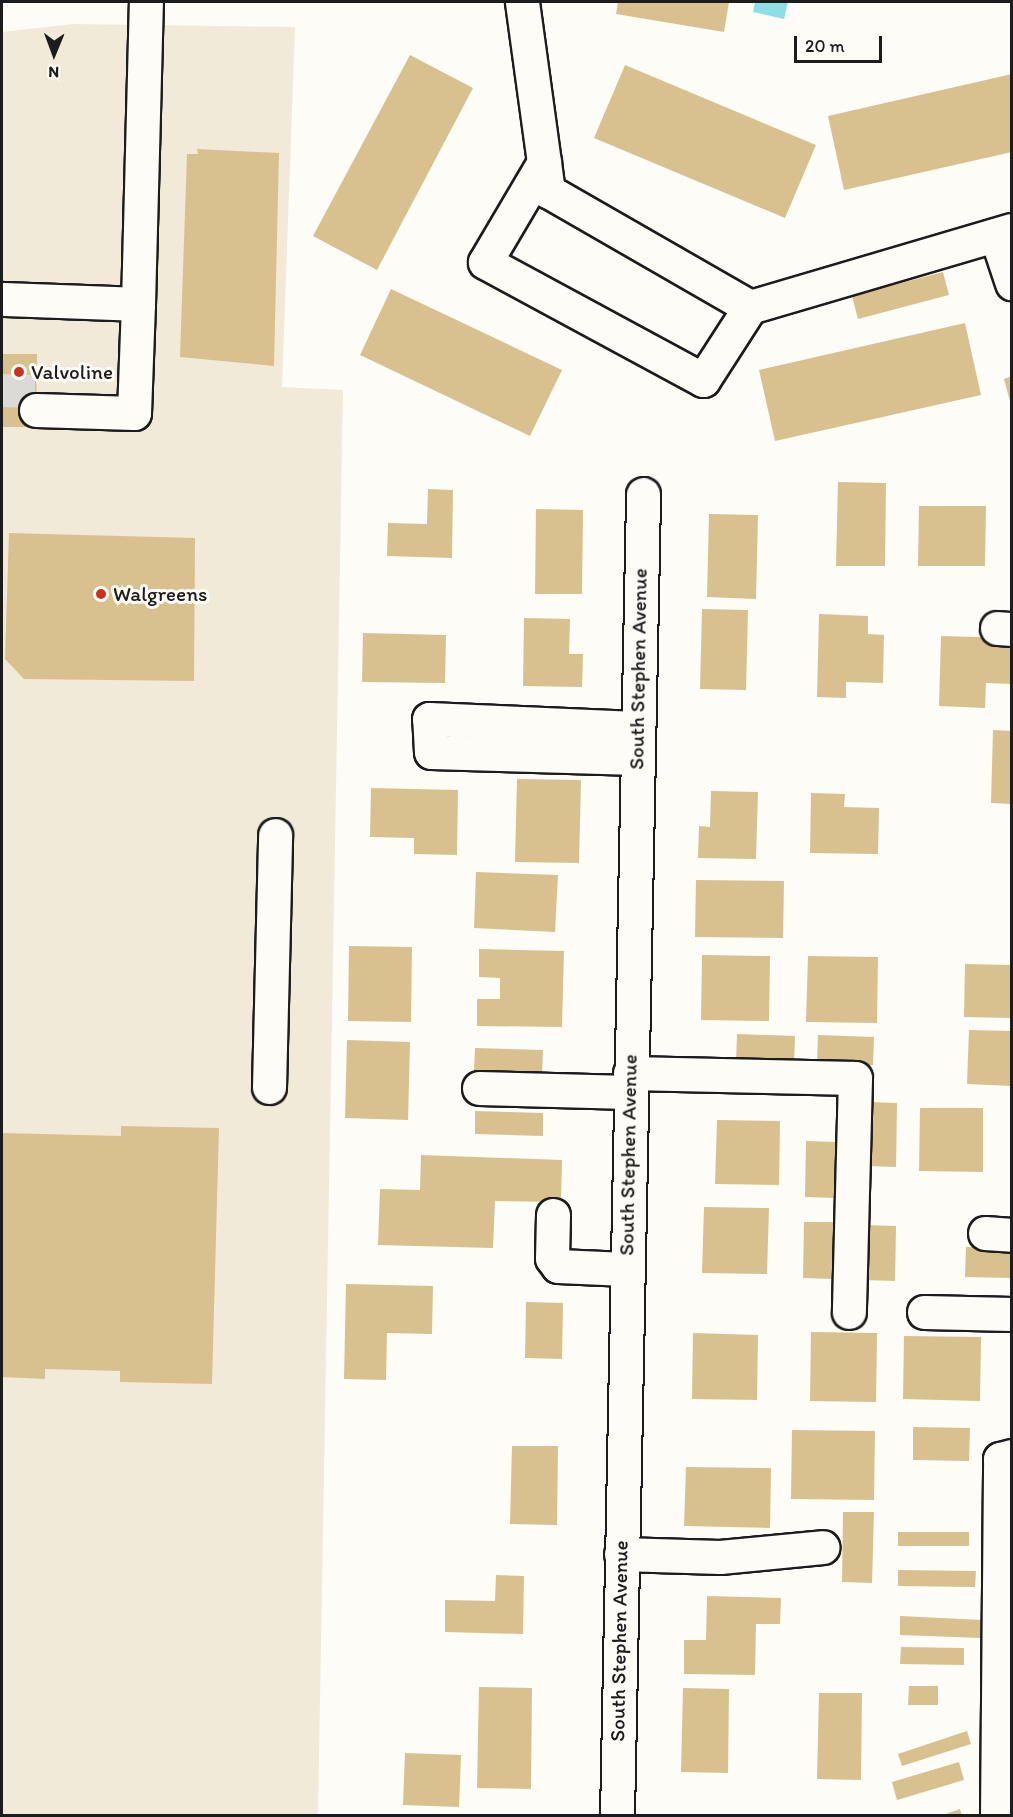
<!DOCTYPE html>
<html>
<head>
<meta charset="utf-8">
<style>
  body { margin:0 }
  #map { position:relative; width:1013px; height:1817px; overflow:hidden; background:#fdfcf7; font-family:Itim,sans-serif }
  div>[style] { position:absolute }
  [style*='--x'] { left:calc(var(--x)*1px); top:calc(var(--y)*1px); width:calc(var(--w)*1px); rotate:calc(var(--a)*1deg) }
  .built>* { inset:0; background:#f2ead8 }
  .water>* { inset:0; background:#8edfe5 }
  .building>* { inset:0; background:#d9c08f }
  .minor-tunnel>* { height:33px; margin-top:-16.5px; transform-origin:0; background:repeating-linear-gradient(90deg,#dbdad6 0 33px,transparent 0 49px) }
  .roads { filter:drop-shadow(2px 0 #1c1c1c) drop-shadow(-2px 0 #1c1c1c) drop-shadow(0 2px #1c1c1c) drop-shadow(0 -2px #1c1c1c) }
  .minor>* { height:33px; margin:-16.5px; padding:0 16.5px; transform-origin:16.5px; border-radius:16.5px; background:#fdfcf7 }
  .dots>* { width:16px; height:16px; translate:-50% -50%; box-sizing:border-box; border:3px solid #fdfcf7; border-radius:50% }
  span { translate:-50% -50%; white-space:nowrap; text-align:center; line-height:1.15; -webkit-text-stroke:6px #fdfcf7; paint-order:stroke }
  .poi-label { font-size:21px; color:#1c1c1c }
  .left { translate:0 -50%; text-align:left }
  .street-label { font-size:21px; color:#1c1c1c }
  .frame { position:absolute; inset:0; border:3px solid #1c1c1c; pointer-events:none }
  .north { position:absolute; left:24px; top:24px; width:60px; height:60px; -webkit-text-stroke:4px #fdfcf7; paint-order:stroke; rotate:181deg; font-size:16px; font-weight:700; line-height:24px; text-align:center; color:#1c1c1c }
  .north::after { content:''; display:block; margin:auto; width:21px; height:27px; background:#1c1c1c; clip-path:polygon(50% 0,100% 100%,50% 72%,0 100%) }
  .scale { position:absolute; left:794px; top:36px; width:88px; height:27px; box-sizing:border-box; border:3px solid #1c1c1c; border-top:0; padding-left:8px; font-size:18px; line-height:21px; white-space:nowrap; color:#1c1c1c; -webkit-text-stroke:4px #fdfcf7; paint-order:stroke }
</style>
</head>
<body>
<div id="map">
  <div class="built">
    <div style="clip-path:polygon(73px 24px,295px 27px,282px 387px,343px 390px,318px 1815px,2px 1815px,2px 32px)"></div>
  </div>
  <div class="water">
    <div style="clip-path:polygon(755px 2px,788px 2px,784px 19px,753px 12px)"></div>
  </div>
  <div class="building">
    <div style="clip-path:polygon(618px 2px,729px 2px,724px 32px,616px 14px)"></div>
    <div style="clip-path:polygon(410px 55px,473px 88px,377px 270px,313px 236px)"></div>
    <div style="clip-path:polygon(625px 65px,816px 145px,785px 218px,594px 138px)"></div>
    <div style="clip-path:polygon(1012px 74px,1012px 152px,844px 190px,828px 116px)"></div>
    <div style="clip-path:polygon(197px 149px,279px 153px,274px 366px,180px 357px,187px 154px,198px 154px)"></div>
    <div style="clip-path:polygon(943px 272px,949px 295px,858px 319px,852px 296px)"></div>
    <div style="clip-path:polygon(391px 289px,562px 370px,530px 436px,360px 355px)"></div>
    <div style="clip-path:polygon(965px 323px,981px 395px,775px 441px,759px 370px)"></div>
    <div style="clip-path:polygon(2px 354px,37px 354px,36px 427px,2px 427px)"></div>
    <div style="clip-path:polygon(1012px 376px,1012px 405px,1011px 405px,1004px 379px)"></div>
    <div style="clip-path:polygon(838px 482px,886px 483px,885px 566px,836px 566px)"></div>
    <div style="clip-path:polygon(428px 489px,453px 490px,452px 558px,387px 556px,388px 523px,427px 524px)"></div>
    <div style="clip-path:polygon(919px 506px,986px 506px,985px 566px,918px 566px)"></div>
    <div style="clip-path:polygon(536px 509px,583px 510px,582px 594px,535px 594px)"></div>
    <div style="clip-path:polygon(709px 514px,758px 515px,756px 599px,707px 597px)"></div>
    <div style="clip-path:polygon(9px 533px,195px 538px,194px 681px,24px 679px,5px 659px)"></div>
    <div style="clip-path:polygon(702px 609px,748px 610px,746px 690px,700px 689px)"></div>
    <div style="clip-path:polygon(819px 614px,868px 616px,868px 634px,884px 635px,883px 683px,846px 682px,846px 698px,817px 697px)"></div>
    <div style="clip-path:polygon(524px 618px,570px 619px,569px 654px,583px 654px,582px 687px,523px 686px)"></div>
    <div style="clip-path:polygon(363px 633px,446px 635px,445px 683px,362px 682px)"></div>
    <div style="clip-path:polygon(941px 636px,1012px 638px,1012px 684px,986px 683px,985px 708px,939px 706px)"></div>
    <div style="clip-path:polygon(993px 730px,1012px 731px,1012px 804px,991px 803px)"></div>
    <div style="clip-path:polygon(517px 779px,581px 780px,579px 863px,515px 862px)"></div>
    <div style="clip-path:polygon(371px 788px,458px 790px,457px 855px,414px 854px,414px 838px,370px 837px)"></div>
    <div style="clip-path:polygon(711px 791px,758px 792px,756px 859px,698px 858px,699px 826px,710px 827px)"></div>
    <div style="clip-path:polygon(811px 793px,845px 794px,844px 807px,879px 808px,878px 854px,810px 853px)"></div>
    <div style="clip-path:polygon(476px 872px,558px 875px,555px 932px,474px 928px)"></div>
    <div style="clip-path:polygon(696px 880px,784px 881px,783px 938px,695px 937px)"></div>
    <div style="clip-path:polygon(349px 946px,412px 947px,411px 1022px,348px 1021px)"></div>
    <div style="clip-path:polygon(479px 949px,564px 951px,562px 1027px,477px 1026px,477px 999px,500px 999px,500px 978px,479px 977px)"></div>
    <div style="clip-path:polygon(702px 955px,770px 956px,769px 1021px,701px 1020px)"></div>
    <div style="clip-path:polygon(808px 956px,878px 957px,877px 1023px,806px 1022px)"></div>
    <div style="clip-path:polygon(965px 964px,1012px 965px,1012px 1018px,964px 1017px)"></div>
    <div style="clip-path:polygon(969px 1030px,1012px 1031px,1012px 1086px,967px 1084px)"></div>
    <div style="clip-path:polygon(737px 1034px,795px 1036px,794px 1065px,736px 1063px)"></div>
    <div style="clip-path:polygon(818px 1035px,874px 1037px,873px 1065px,817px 1063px)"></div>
    <div style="clip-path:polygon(347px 1040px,410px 1042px,408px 1120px,345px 1118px)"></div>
    <div style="clip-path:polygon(475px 1048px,543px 1050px,542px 1074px,474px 1071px)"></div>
    <div style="clip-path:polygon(867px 1102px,897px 1103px,896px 1167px,866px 1166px)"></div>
    <div style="clip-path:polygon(920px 1108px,983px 1108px,983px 1172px,919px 1171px)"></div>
    <div style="clip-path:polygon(475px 1111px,543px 1113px,543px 1136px,475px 1134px)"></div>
    <div style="clip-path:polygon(717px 1120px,780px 1121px,779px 1185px,715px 1184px)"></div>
    <div style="clip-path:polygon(121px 1126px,219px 1128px,212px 1384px,120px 1382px,120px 1371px,45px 1369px,45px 1379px,2px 1377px,2px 1133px,121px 1136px)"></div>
    <div style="clip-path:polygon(806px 1141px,836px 1142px,835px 1198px,805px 1197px)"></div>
    <div style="clip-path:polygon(421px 1155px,562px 1160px,561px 1202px,495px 1201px,493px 1248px,378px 1245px,380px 1189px,420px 1190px)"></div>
    <div style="clip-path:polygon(704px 1207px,769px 1208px,767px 1274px,702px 1273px)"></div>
    <div style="clip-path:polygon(804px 1222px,834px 1222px,833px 1279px,803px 1278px)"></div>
    <div style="clip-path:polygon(864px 1225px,896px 1226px,895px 1281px,863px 1280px)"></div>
    <div style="clip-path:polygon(966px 1247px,1012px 1248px,1012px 1278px,965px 1277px)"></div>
    <div style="clip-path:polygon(346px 1284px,433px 1286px,432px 1334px,387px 1333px,386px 1380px,344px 1379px)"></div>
    <div style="clip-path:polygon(526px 1302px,563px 1303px,562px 1359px,525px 1358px)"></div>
    <div style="clip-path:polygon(811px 1332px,877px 1333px,876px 1402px,810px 1401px)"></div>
    <div style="clip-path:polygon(693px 1333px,758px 1335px,757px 1400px,692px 1399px)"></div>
    <div style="clip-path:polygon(904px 1336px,981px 1337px,980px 1401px,903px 1399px)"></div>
    <div style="clip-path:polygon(913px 1427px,970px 1428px,969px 1461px,913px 1460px)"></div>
    <div style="clip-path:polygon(792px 1430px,875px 1431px,874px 1500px,791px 1499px)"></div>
    <div style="clip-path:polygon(512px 1446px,558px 1446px,557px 1525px,510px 1524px)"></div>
    <div style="clip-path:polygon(686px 1467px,771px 1468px,770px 1528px,684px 1526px)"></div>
    <div style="clip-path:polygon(843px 1512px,874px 1512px,872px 1583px,842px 1582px)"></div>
    <div style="clip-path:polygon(898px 1532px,969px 1532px,969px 1546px,898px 1546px)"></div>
    <div style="clip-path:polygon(898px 1570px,976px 1571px,975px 1587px,898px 1586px)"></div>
    <div style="clip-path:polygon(496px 1575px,524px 1576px,523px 1634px,445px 1632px,445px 1600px,495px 1601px)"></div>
    <div style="clip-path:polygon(707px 1596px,781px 1598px,780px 1624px,756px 1624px,755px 1675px,684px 1674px,684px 1640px,706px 1640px)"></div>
    <div style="clip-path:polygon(900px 1616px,982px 1620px,981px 1638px,900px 1635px)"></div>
    <div style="clip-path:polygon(901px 1647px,964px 1648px,964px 1665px,900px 1664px)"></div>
    <div style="clip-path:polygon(909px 1686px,938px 1686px,938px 1705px,908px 1705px)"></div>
    <div style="clip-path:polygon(479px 1687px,532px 1688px,531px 1789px,477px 1788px)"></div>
    <div style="clip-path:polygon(683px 1688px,729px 1689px,728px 1773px,681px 1772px)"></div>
    <div style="clip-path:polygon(819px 1693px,862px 1693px,861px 1780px,817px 1779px)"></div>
    <div style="clip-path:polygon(967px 1731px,971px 1744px,902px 1766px,898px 1754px)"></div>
    <div style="clip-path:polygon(405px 1753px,461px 1755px,459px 1807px,403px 1805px)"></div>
    <div style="clip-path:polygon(959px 1762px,964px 1780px,897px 1800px,892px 1782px)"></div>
    <div style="clip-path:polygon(960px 1809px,962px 1816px,944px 1816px,943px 1815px)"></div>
  </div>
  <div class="minor-tunnel">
    <div style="--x:2;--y:390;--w:35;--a:2"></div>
  </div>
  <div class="roads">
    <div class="minor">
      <div style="--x:522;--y:2;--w:191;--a:82.2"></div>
      <div style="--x:548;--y:191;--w:233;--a:29.9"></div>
      <div style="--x:750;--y:307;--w:273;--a:-16.4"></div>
      <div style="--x:544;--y:162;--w:116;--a:120.5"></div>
      <div style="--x:485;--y:262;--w:248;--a:28.4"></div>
      <div style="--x:703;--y:380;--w:87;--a:-57.2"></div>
      <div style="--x:996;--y:235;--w:51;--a:71.6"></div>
      <div style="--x:2;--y:299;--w:136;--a:2.1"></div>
      <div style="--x:138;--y:304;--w:302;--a:-88.5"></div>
      <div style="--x:36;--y:410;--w:98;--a:1.8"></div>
      <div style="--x:134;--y:413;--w:109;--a:-87.9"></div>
      <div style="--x:997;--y:628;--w:15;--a:4"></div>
      <div style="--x:636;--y:758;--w:205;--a:-178.3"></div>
      <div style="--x:431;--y:752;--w:33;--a:-93"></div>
      <div style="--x:429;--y:719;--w:207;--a:2.5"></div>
      <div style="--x:630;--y:1073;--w:225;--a:1.3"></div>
      <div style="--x:855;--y:1078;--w:234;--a:91.5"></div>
      <div style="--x:269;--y:1087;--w:252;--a:-88.6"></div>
      <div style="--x:479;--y:1088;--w:150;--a:1.5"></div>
      <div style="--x:553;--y:1215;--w:43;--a:91.3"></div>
      <div style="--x:552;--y:1258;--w:10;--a:53"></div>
      <div style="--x:558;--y:1266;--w:68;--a:2.5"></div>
      <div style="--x:985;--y:1233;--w:27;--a:4"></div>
      <div style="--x:924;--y:1312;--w:88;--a:1.3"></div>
      <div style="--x:621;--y:1554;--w:99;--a:1.7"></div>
      <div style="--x:720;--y:1557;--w:103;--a:-5.5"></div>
      <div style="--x:617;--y:1816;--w:1322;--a:-88.87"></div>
      <div style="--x:997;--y:1816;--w:357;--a:-89.5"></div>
      <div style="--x:1000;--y:1459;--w:12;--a:-14"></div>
    </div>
  </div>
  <div class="dots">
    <div style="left:19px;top:372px;background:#c8321e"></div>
    <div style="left:101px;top:594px;background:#c8321e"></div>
  </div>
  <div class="poi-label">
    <span class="left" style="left:31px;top:372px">Valvoline</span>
    <span class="left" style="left:113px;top:594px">Walgreens</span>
  </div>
  <div class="street-label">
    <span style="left:638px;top:669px;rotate:-89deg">South Stephen Avenue</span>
    <span style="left:628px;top:1155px;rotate:-89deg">South Stephen Avenue</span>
    <span style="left:619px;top:1641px;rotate:-89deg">South Stephen Avenue</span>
  </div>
  <div class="frame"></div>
  <div class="north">N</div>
  <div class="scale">20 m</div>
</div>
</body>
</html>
